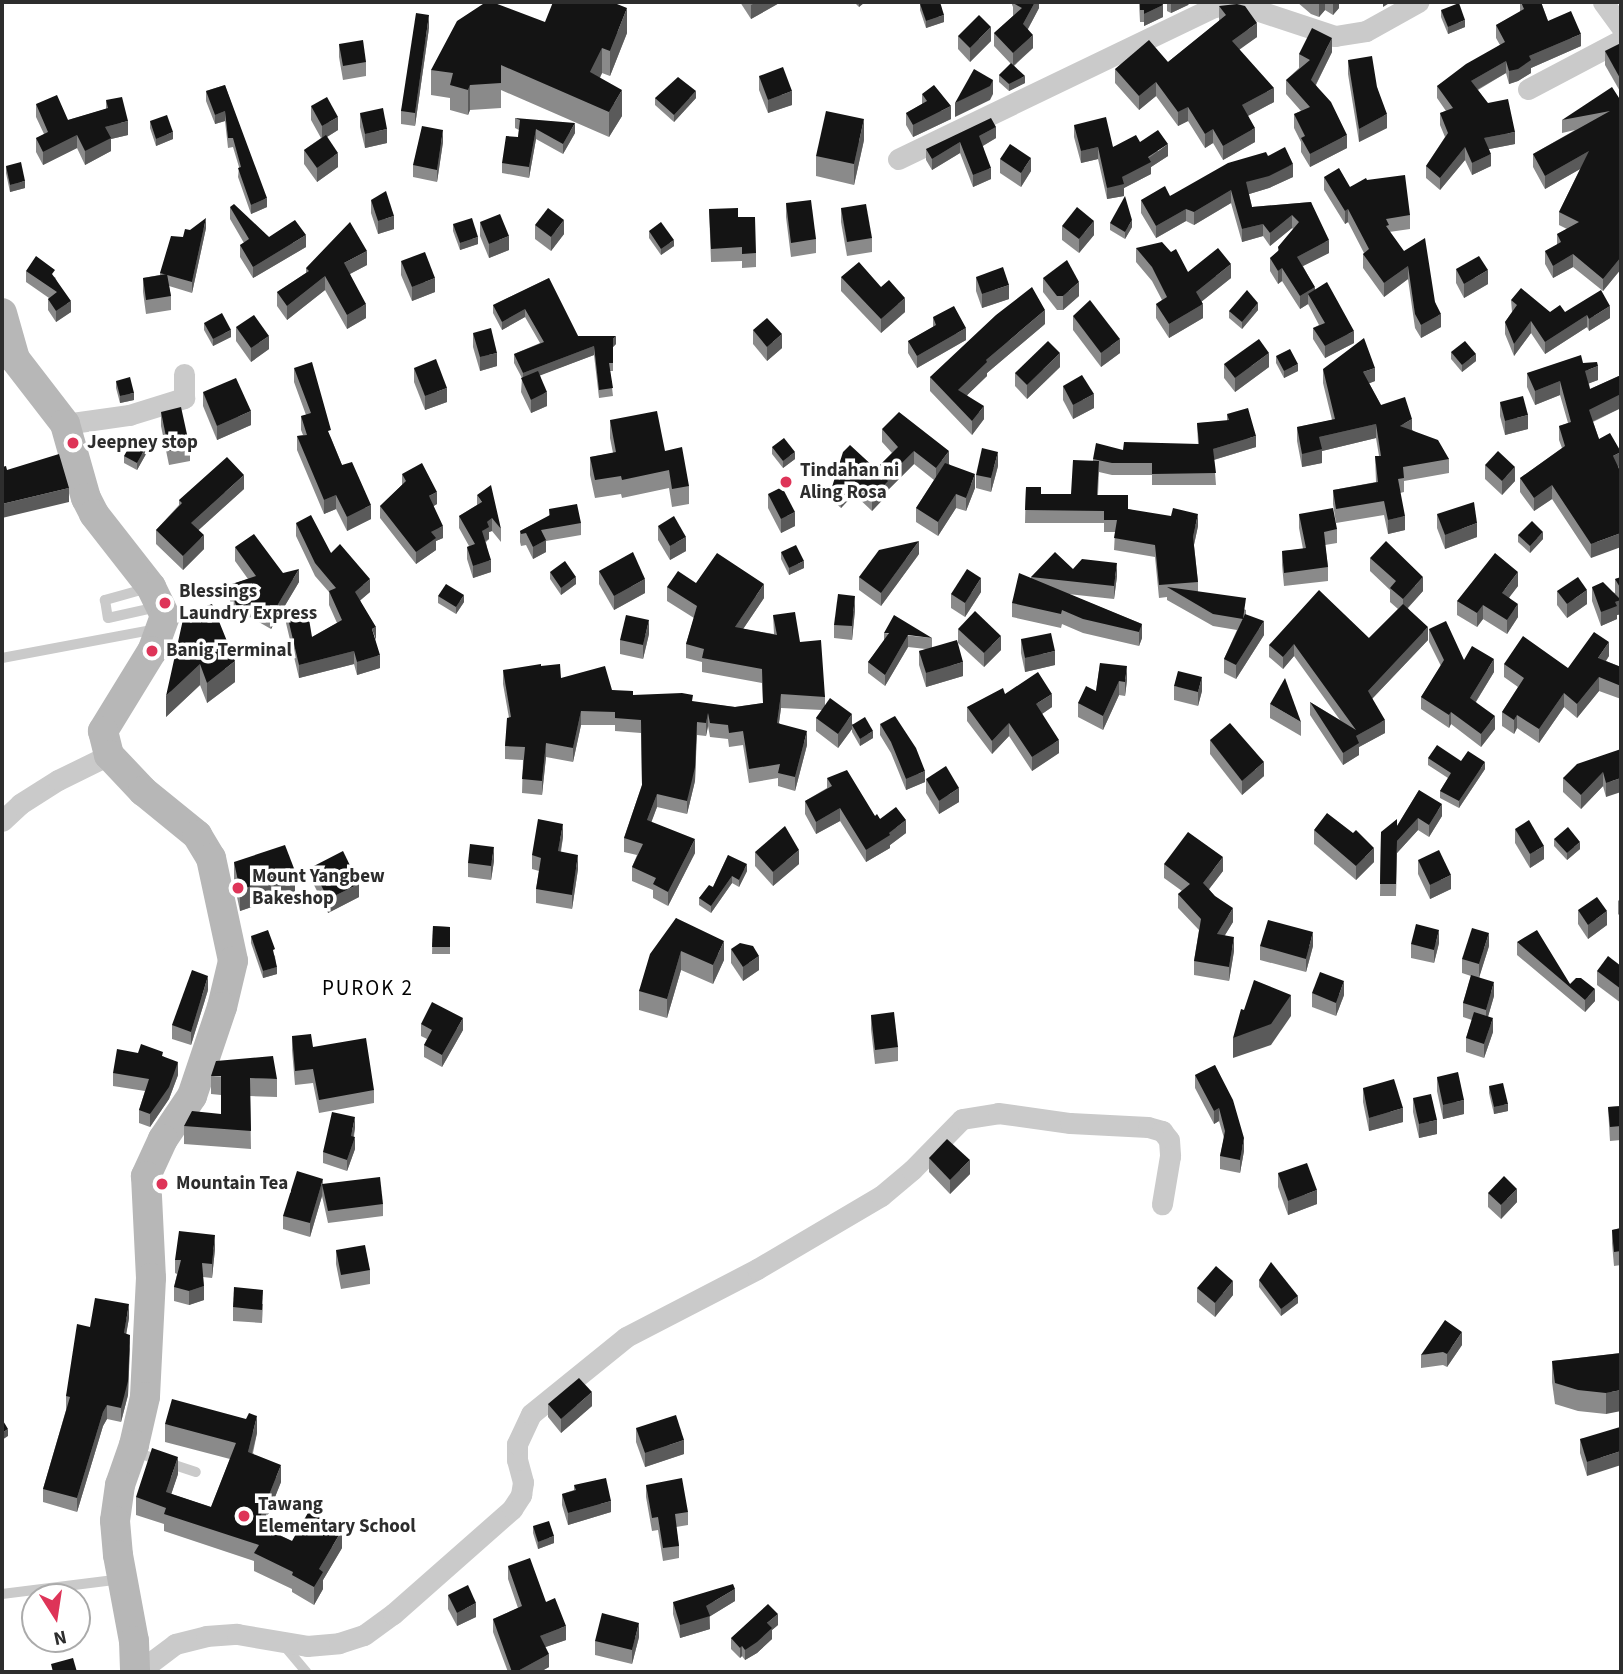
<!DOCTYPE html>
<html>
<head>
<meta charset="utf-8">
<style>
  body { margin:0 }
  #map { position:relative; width:1623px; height:1674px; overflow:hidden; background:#fff; font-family:"Source Sans 3",sans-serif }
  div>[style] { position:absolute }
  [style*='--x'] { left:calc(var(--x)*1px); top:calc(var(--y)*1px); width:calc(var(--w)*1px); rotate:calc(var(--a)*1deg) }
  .service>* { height:10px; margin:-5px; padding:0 5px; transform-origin:5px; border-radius:5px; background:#cacaca }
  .minor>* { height:21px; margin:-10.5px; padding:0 10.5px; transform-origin:10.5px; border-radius:10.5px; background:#cacaca }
  .secondary>* { height:30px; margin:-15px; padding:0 15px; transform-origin:15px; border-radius:15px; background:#b7b7b7 }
  .wall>* { inset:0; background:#8a8a8a }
  .shaded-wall>* { inset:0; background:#5a5a5a }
  .building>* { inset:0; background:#141414 }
  .dots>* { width:19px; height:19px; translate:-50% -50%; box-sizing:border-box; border:4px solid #fff; border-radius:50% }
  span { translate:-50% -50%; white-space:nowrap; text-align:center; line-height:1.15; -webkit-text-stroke:7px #fff; paint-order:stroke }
  .poi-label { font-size:19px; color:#2d2d2d; font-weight:700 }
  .left { translate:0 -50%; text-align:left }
  .neighbourhood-label { font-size:21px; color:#000; letter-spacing:2px }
  .frame { position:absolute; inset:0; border:4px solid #2d2d2d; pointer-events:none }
  .north { position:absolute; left:21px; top:1583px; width:70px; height:70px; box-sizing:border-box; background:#fff; border:2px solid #ababab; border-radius:50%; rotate:168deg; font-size:19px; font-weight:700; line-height:28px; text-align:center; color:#2d2d2d }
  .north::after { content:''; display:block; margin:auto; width:24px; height:32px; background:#de3458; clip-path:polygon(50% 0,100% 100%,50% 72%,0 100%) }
</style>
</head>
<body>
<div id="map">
  <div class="service">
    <div style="--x:148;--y:588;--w:45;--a:164.4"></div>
    <div style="--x:105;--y:600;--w:18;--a:81"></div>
    <div style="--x:108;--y:618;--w:50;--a:-12.7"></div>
    <div style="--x:2;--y:658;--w:158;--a:-10.6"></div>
    <div style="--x:135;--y:1452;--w:64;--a:18.2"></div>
    <div style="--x:2;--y:1594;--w:121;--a:-7.1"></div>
    <div style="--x:282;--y:1643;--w:38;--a:50"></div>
  </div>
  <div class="minor">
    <div style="--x:1603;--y:2;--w:31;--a:54"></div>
    <div style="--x:1528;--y:89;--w:105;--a:-27.8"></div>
    <div style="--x:898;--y:159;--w:351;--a:-25.7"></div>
    <div style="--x:1214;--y:7;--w:24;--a:-7"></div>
    <div style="--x:1238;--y:4;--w:102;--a:18.3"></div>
    <div style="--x:1335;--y:36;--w:31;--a:-9"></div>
    <div style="--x:1366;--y:31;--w:60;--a:-29.1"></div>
    <div style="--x:65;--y:424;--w:65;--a:-8"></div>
    <div style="--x:129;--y:415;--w:58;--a:-17.2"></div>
    <div style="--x:184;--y:398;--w:24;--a:-90"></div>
    <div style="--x:2;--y:821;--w:25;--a:-43"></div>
    <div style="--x:20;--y:804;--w:45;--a:-32.3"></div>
    <div style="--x:58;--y:780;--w:57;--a:-26.1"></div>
    <div style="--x:145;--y:1672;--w:10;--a:-61"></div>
    <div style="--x:150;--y:1663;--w:31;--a:-37"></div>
    <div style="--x:175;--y:1644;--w:32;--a:-14"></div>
    <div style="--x:206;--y:1636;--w:31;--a:-4"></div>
    <div style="--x:237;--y:1634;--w:71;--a:9.7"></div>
    <div style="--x:307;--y:1646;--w:32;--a:-5"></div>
    <div style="--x:339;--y:1643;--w:26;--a:-18"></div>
    <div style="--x:364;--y:1635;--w:36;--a:-36"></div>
    <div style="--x:393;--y:1614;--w:159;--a:-41.4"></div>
    <div style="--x:512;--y:1509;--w:17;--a:-57"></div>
    <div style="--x:521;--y:1495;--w:13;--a:-81"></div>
    <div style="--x:523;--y:1482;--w:23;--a:-105"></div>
    <div style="--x:517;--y:1460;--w:16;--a:-90"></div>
    <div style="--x:517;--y:1444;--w:33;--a:-65"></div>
    <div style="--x:531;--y:1414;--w:122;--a:-39"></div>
    <div style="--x:626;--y:1337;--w:148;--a:-27.4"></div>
    <div style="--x:757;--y:1269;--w:144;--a:-30.5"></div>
    <div style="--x:881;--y:1196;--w:40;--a:-40"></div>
    <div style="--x:912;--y:1170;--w:71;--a:-45.6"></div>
    <div style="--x:962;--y:1119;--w:36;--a:-9"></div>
    <div style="--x:998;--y:1113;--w:73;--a:7.9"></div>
    <div style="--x:1070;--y:1123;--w:78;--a:2.9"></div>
    <div style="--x:1148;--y:1127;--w:15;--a:16"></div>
    <div style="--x:1162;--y:1131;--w:11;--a:52"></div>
    <div style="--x:1169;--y:1140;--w:16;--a:86"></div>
    <div style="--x:1170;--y:1156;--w:49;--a:99.5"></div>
  </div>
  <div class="secondary">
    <div style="--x:2;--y:313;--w:48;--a:74.2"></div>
    <div style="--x:15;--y:359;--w:82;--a:52.4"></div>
    <div style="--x:65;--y:424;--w:77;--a:74.2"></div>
    <div style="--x:86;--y:498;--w:18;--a:63"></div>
    <div style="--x:94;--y:514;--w:93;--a:52"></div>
    <div style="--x:151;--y:587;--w:32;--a:64"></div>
    <div style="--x:165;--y:616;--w:37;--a:110"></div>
    <div style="--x:152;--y:651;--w:94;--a:121.5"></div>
    <div style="--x:103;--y:731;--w:25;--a:76"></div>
    <div style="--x:109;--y:755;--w:50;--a:46.6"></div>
    <div style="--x:143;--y:791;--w:70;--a:39.2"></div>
    <div style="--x:197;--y:835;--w:27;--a:59"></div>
    <div style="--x:211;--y:858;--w:105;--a:77.9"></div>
    <div style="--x:233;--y:961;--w:47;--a:103.4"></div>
    <div style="--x:222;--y:1007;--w:94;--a:108.6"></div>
    <div style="--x:192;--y:1096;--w:52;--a:124"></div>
    <div style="--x:163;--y:1139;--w:41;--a:114.7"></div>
    <div style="--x:146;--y:1176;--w:102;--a:87.2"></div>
    <div style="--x:151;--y:1278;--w:119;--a:92.9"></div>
    <div style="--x:145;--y:1397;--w:49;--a:102.9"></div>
    <div style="--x:134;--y:1445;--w:42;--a:109.3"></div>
    <div style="--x:120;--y:1485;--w:36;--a:98"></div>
    <div style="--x:115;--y:1521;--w:34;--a:85"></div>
    <div style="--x:118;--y:1555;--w:87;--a:79.5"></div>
    <div style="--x:134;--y:1641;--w:31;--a:88"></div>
  </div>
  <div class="wall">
    <div style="clip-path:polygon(740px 2px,781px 2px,751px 19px)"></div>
    <div style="clip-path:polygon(854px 2px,865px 2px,859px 7px)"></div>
    <div style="clip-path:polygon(1011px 2px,1039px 2px,1039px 8px,1028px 29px,1033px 48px,1014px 66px,1025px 83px,1009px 91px,999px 82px,999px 75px,1011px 64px,994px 46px,994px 33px,1013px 16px,1013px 7px)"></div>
    <div style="clip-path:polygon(1139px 2px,1162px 2px,1163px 17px,1144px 26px,1144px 22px,1140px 22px)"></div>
    <div style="clip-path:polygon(1167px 2px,1190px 2px,1188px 5px,1171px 13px,1167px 11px)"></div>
    <div style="clip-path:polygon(1297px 2px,1339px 2px,1339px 8px,1333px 15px,1325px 10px,1319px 17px,1311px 14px)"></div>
    <div style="clip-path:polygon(1520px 2px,1541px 2px,1548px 21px,1581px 46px,1531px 68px,1531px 73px,1518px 81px,1509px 84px,1506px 73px,1478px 90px,1515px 144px,1489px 149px,1491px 166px,1472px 175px,1465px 160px,1440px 190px,1426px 178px,1426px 166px,1445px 137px,1440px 125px,1440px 113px,1446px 111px,1437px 98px,1437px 86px,1500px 45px,1496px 38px,1496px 25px,1520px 12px)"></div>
    <div style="clip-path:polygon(920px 4px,944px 22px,926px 28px,920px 10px)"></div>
    <div style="clip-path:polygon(1219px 6px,1257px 37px,1239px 49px,1274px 102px,1248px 116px,1255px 142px,1223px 160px,1213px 143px,1205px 148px,1188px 121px,1178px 126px,1156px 96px,1139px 110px,1115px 83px,1115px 69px,1168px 62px,1219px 21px)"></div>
    <div style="clip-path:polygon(1441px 10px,1465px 27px,1448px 34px,1441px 17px)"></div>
    <div style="clip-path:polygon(545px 22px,627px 33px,610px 76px,602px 73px,600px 78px,622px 116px,609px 137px,501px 90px,501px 108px,470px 110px,468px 115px,450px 110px,450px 98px,431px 95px,431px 70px)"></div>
    <div style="clip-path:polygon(429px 28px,415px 126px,401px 124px,401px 111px)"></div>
    <div style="clip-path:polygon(958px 36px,991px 41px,970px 62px,958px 49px)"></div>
    <div style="clip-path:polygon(1621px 43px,1621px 93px,1605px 65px,1605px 51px)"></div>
    <div style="clip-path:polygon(339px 44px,366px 62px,366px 76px,343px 80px,339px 57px)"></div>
    <div style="clip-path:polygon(1332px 52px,1316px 85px,1347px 148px,1310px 167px,1301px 152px,1301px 142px,1294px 128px,1294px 114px,1301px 111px,1286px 94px,1286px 80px,1299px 68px,1299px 54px)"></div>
    <div style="clip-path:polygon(1348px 60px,1377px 87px,1387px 128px,1359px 142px,1348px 74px)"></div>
    <div style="clip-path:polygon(759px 76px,792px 105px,768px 113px,759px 90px)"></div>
    <div style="clip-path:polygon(225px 85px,267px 207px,251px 214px,238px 177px,239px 167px,233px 147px,228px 148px,225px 121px,215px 124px,206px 101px,206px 91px)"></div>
    <div style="clip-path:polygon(922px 94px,951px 119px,913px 137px,906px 125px,906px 113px,922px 104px)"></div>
    <div style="clip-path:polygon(655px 98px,696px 98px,674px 122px,655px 105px)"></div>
    <div style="clip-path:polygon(106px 100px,128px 135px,111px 139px,111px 151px,85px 165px,77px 148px,43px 165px,36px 152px,36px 138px,44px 134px,36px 117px,36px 104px,68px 120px,106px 109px)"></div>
    <div style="clip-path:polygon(1621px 101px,1621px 269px,1603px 291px,1573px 267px,1553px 278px,1545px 264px,1545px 251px,1557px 245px,1557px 234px,1567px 229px,1559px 225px,1559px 212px,1580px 169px,1545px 189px,1533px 167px,1533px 154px,1575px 130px,1562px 133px,1562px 120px)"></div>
    <div style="clip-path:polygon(311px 106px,338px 130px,327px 137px,338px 167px,317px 182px,304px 164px,304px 150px,321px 138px,311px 120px)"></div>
    <div style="clip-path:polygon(360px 113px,387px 143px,365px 148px,360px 127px)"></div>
    <div style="clip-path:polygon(515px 118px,575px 133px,563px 154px,536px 139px,529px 178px,502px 173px,502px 163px,518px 137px,519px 130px,515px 128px)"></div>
    <div style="clip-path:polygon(150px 121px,173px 139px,156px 146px,150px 128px)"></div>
    <div style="clip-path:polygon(1074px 125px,1113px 147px,1140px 142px,1168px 156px,1151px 167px,1151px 174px,1124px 188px,1124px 196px,1107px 199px,1098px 159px,1081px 163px,1074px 137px)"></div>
    <div style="clip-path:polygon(996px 127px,996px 138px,983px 146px,991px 179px,973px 187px,960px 153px,932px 170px,926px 160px,926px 149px)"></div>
    <div style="clip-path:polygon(864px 140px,854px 185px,816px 176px,816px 156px)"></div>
    <div style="clip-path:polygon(443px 142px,437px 182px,413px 177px,413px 165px)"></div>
    <div style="clip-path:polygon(1268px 156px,1293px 177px,1269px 188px,1249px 194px,1252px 207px,1311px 202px,1329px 253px,1303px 266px,1315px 289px,1354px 343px,1325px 358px,1313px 339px,1313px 328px,1319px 325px,1308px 304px,1300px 309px,1282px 281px,1278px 284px,1270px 271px,1270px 258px,1278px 252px,1278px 247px,1293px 229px,1292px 228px,1270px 246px,1263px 236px,1242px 242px,1231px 203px,1194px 225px,1186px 221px,1156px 238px,1141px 213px,1141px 200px,1170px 196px)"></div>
    <div style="clip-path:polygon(1000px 159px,1031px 171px,1021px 187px,1000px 173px)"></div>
    <div style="clip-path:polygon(6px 166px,25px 188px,10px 192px,6px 173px)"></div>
    <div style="clip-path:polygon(1324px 177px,1350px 187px,1367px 180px,1410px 215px,1410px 229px,1389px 232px,1435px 302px,1441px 327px,1421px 338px,1415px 328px,1408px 279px,1384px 297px,1363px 268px,1363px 254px,1364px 253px,1348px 222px,1345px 224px,1324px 190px)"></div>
    <div style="clip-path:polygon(371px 200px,394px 229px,378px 234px,371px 213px)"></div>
    <div style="clip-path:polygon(786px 203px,816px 239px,816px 253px,791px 257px,786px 217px)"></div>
    <div style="clip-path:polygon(230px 207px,269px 237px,306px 247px,253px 278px,240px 257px,240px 245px,244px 243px,230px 219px)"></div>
    <div style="clip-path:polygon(841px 208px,872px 238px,872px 252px,847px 256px,841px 222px)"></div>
    <div style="clip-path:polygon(709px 209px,738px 217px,756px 253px,756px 267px,742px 268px,742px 261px,711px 262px)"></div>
    <div style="clip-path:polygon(480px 222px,509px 250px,489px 258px,480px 236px)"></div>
    <div style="clip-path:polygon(1110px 223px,1132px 227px,1125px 239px,1110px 230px)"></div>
    <div style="clip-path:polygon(453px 224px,478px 244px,460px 250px,453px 231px)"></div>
    <div style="clip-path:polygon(535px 225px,564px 234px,551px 251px,535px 239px)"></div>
    <div style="clip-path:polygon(1062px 226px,1094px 235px,1079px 253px,1062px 240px)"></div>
    <div style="clip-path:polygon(206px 228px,192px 293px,169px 286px,171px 296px,171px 310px,146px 314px,143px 292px,143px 278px,160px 275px,160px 273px,183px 237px,190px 230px)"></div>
    <div style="clip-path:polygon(649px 231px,674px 246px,661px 255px,649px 238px)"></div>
    <div style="clip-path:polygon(1136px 248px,1188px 272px,1231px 278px,1201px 302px,1203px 318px,1169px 338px,1156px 318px,1156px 304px,1162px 300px,1152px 281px,1136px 262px)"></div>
    <div style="clip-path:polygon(401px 261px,435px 292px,412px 301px,401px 275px)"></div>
    <div style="clip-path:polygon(367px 265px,350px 274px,366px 318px,347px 329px,325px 290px,287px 320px,277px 306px,277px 292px,306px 273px,306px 268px)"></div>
    <div style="clip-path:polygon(1456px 269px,1488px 284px,1464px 298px,1456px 283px)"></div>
    <div style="clip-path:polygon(26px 271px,55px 277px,71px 312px,56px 322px,48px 310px,48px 299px,49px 298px,26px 282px)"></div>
    <div style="clip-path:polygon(841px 277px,881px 287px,905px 312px,881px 333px,841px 291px)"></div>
    <div style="clip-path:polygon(976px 277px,1009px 299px,982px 308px,976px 291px)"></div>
    <div style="clip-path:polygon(549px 278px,578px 336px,616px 344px,613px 347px,613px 371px,610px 371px,613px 396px,599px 398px,594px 355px,540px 375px,547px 406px,531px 413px,521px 392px,522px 378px,514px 363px,514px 354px,540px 343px,525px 317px,502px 330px,493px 313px,493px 305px)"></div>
    <div style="clip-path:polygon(1043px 278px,1079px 296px,1063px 310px,1057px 310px,1043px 292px)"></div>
    <div style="clip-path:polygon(1511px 300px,1550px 312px,1565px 312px,1610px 318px,1589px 331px,1587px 327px,1545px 354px,1531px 333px,1514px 356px,1505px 334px,1505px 322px,1512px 312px)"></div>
    <div style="clip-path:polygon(1258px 310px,1242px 329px,1229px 318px,1229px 311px)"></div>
    <div style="clip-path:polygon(1073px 316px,1120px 353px,1101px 367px,1073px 330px)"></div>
    <div style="clip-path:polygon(933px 317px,966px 340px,917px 368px,908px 353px,908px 341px,933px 327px)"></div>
    <div style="clip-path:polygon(204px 323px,231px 337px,213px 346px,204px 330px)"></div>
    <div style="clip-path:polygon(1045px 324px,987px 373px,987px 376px,967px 395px,984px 419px,972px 435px,930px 391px,930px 377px)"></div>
    <div style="clip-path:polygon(236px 327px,269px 349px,251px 362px,236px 341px)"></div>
    <div style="clip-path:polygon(753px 330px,782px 348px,767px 361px,753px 344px)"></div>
    <div style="clip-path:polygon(473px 333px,497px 366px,480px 371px,473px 347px)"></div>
    <div style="clip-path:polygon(1451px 352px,1476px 361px,1462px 372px,1451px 359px)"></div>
    <div style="clip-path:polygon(1276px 356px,1298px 371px,1284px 378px,1276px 363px)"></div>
    <div style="clip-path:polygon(1583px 363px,1598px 380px,1589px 383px,1590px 389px,1621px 375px,1621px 408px,1593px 422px,1599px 439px,1621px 465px,1619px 467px,1591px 558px,1552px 499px,1534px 511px,1520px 492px,1520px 478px,1562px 448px,1559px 440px,1559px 426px,1568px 423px,1560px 395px,1535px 405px,1527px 387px,1527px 373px)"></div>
    <div style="clip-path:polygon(1224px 364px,1269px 367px,1235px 392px,1224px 378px)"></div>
    <div style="clip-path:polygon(1060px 367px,1027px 399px,1015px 386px,1015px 373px)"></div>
    <div style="clip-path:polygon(294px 368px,331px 438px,342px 465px,371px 519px,347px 531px,336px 509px,324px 514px,297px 450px,297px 436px,303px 435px,301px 430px,301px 416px,306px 415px,294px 382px)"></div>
    <div style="clip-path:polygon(414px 368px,447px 402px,425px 410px,414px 382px)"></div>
    <div style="clip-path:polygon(1323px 369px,1375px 381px,1369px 383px,1381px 405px,1449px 459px,1449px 473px,1404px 481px,1404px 492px,1400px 493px,1405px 530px,1388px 534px,1384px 515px,1336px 523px,1333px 504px,1333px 490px,1376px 482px,1375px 456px,1379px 456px,1376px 438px,1322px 451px,1322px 463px,1302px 467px,1297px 441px,1297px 427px,1332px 420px,1323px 383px)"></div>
    <div style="clip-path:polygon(116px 381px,134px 400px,120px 403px,116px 388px)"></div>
    <div style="clip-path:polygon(1063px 386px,1094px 408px,1073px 419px,1063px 400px)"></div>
    <div style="clip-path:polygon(203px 392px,251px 425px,217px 440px,203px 406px)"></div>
    <div style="clip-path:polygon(1500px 402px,1528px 429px,1505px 435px,1500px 416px)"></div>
    <div style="clip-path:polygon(161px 412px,190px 448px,190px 461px,169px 465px,161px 426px)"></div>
    <div style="clip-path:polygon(1227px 414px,1256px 447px,1214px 460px,1216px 485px,1152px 485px,1152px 475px,1112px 475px,1099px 472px,1098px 495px,1128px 509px,1198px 526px,1194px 545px,1198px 582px,1198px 592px,1246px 610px,1246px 615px,1264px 635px,1236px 679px,1224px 673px,1224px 659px,1237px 630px,1213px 626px,1167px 600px,1167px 597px,1159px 598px,1155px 557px,1114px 550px,1115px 532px,1104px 532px,1104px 523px,1025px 523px,1026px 487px,1041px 494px,1071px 494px,1093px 461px,1093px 459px,1123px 450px,1198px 444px,1197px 423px,1227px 421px)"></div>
    <div style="clip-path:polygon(610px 420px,665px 451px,689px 486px,689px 504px,672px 507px,669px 488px,622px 498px,621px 494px,595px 498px,590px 475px,590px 457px,613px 453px,610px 438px)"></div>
    <div style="clip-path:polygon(882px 429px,949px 464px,975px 488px,966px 511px,956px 508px,938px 536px,916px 522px,916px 508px,934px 480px,914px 464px,888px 490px,888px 494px,872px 511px,854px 494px,841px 508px,832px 500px,832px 487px,876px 469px,892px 453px,882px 442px)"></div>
    <div style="clip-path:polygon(772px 447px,795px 459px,783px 468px,772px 454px)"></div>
    <div style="clip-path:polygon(146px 454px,137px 470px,124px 463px,124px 456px)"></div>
    <div style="clip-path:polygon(1485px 465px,1515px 481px,1502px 495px,1485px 479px)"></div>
    <div style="clip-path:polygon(998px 466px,991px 492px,976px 488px,976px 475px)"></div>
    <div style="clip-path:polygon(402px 474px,437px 504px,433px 506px,443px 538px,436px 541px,436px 550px,416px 564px,380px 518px,380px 506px,402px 485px)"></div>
    <div style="clip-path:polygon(244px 489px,198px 530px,204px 549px,183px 570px,156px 544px,156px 530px,179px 505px,179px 500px)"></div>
    <div style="clip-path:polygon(768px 494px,795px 526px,781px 533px,768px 508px)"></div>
    <div style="clip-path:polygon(477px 495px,501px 529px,501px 542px,492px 531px,489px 532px,489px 539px,486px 542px,491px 572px,473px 578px,467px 559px,467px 547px,469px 546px,459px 528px,459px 516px,477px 505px)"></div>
    <div style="clip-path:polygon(549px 509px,581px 523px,581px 535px,546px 541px,546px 552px,533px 559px,526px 545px,521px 546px,520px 542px,520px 531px,549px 516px)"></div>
    <div style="clip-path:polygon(1299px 514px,1337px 529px,1337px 543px,1325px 545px,1328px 567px,1328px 581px,1284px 586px,1282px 565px,1282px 551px,1303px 549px,1299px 528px)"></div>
    <div style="clip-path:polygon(1437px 514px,1477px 537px,1445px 549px,1437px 528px)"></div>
    <div style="clip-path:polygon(296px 523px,331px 553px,370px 592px,360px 600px,375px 640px,380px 668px,357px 675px,354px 664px,299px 678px,286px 623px,286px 610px,312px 637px,337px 623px,329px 605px,329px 592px,315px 576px,296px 536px)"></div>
    <div style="clip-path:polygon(658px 526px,686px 551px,670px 560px,658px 540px)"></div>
    <div style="clip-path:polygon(1518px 535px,1543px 539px,1530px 553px,1518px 542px)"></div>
    <div style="clip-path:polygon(235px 547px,299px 582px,271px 629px,250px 617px,237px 621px,229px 598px,229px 585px,248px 579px,235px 561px)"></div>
    <div style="clip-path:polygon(781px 552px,804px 568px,789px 575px,781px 559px)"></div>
    <div style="clip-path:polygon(919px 554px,881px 606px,859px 590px,859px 577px)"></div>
    <div style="clip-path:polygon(1370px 558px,1423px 591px,1408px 608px,1428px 640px,1372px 699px,1385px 733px,1359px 747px,1359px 755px,1343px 765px,1310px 715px,1310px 702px,1340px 720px,1294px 656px,1283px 669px,1269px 657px,1269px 645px,1369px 638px,1398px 609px,1390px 602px,1390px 590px,1370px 571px)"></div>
    <div style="clip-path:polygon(1073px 569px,1117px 576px,1114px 599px,1068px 594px,1142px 624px,1142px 638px,1139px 646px,1083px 633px,1062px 624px,1061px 628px,1012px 617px,1012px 603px,1031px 578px,1031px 577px)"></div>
    <div style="clip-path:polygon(599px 571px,645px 593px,614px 610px,599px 584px)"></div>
    <div style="clip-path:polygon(550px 572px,576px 584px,561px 595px,550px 579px)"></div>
    <div style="clip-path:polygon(1621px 577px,1621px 614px,1617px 615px,1617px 619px,1601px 626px,1592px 601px,1592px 587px,1615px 593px,1615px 579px)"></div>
    <div style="clip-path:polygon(696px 583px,764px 598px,743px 629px,774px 634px,773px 615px,800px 642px,825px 697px,825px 705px,873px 738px,860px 746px,852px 732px,852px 729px,838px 748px,816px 731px,816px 718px,822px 710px,781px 708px,779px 723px,807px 745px,795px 791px,778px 786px,778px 778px,749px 783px,743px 745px,729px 747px,728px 739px,710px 737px,708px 726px,706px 736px,697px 735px,695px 781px,687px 814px,657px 807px,651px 822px,695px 853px,668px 906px,653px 898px,653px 890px,632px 881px,632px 867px,637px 855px,624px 852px,624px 838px,642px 785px,641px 733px,615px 731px,615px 725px,581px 725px,573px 762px,546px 757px,542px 795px,522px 793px,523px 760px,505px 759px,505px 746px,509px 718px,503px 684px,503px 670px,541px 666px,561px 678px,633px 695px,735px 707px,763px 703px,762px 683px,702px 672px,702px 662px,686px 658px,686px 644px,694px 618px,667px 601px,667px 587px)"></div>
    <div style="clip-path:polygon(1518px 586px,1509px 597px,1518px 617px,1507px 634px,1483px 619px,1477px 627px,1457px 615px,1457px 601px)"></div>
    <div style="clip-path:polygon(1557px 591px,1587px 604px,1567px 618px,1557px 605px)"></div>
    <div style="clip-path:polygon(981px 592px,965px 617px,951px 608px,951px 594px)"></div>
    <div style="clip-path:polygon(438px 596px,464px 602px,456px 614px,438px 603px)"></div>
    <div style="clip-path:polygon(855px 610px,852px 640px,834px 638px,834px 625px)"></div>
    <div style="clip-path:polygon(184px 615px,235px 682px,207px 703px,200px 685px,166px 717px)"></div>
    <div style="clip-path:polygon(958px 629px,1001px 650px,984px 667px,958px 643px)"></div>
    <div style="clip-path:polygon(1429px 629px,1464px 660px,1494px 672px,1476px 702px,1495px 729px,1481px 747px,1451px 724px,1449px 728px,1421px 709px,1421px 697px,1441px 666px,1429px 642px)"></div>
    <div style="clip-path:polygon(884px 633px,932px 638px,932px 647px,963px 676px,926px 687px,919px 665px,919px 651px,926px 649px,908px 647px,885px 686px,868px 673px,868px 662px,884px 641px)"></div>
    <div style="clip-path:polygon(649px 634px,643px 659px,620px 654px,620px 640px)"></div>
    <div style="clip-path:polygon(1021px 639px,1055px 665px,1025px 672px,1021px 653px)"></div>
    <div style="clip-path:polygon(1609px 656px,1606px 661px,1621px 667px,1621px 699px,1599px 691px,1577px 718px,1564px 707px,1539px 743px,1517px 728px,1514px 734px,1502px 726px,1502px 712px,1518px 687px,1504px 677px,1504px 664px,1568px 668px)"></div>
    <div style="clip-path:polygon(1100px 663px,1127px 680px,1125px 696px,1119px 695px,1103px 730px,1078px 717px,1078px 703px,1096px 691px)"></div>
    <div style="clip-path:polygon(1174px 686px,1202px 691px,1198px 706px,1174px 700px)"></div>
    <div style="clip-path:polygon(1005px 694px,1052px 707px,1042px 714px,1059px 753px,1032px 771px,1009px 736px,992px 754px,967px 721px,967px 707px)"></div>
    <div style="clip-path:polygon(1270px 704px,1301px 722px,1301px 736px,1270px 718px)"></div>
    <div style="clip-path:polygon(880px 724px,925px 782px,906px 790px,891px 753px,880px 735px)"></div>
    <div style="clip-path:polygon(1210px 740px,1264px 776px,1242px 795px,1210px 754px)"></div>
    <div style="clip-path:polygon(1621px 749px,1606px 797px,1603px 786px,1581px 809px,1563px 792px,1563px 778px)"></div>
    <div style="clip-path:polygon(1428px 758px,1461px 761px,1485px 769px,1459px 808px,1440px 798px,1440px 791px,1448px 778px,1428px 765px)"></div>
    <div style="clip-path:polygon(827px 778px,875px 816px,906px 833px,890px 845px,890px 848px,866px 862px,840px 821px,816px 834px,805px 814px,805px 801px,827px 788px)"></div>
    <div style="clip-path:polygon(926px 779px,959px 802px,939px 814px,926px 793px)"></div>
    <div style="clip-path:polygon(1419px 790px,1442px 816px,1429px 837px,1418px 830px,1397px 853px,1396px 896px,1380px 896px,1381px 832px,1397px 826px)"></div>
    <div style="clip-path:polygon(1515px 829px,1544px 859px,1530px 868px,1515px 843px)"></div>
    <div style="clip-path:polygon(1314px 830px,1374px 862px,1356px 880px,1314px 844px)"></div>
    <div style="clip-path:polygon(563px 837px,561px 852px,578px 869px,572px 909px,536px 903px,536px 889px,539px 871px,532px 869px,532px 855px)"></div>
    <div style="clip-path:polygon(1554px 839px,1580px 849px,1567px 860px,1554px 846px)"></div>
    <div style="clip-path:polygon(755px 852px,799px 864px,773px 886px,755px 866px)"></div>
    <div style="clip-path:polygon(728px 855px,747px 871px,739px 887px,732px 883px,711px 913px,699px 905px,699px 898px,713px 887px)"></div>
    <div style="clip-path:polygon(1418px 860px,1451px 889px,1430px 899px,1418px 874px)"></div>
    <div style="clip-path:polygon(494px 861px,491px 880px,468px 877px,468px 863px)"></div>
    <div style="clip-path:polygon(234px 862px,295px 892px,240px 911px,234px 883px)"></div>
    <div style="clip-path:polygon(1164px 864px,1223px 871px,1209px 889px,1233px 922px,1225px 935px,1234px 951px,1229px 981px,1194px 975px,1194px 961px,1199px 930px,1178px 908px,1178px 894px,1182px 891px,1164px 878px)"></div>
    <div style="clip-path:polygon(312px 867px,359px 897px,328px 913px,312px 881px)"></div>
    <div style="clip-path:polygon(1621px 898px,1621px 917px,1618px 914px,1618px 901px)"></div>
    <div style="clip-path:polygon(1578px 910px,1607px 925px,1588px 939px,1578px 924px)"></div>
    <div style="clip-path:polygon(676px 918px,724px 960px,713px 984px,681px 970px,667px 1018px,639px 1010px,639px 991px)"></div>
    <div style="clip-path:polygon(433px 926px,450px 927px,450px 954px,432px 954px)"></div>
    <div style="clip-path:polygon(251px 936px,275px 956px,277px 974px,263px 978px,251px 943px)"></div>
    <div style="clip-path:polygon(1517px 942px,1570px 984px,1595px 1001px,1585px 1012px,1517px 955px)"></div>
    <div style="clip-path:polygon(1439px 943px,1434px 963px,1411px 958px,1411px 944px)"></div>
    <div style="clip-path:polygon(1260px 946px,1313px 946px,1306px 972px,1260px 960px)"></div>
    <div style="clip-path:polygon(1489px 946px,1479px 977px,1494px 996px,1488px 1016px,1493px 1032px,1484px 1058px,1466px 1052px,1466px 1038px,1472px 1020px,1463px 1017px,1463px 1003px,1471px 976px,1462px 973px,1462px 959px)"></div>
    <div style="clip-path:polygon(731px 949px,759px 970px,743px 981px,731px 963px)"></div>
    <div style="clip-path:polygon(1621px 966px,1621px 1003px,1597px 985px,1597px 971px)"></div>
    <div style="clip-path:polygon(208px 990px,191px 1045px,172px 1039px,172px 1025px)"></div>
    <div style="clip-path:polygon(1312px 993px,1344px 995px,1336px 1016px,1312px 1007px)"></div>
    <div style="clip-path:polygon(871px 1015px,898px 1047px,898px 1061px,875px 1064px,871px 1029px)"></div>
    <div style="clip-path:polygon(421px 1024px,463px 1030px,442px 1067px,424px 1057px,424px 1045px,427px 1039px,421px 1036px)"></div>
    <div style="clip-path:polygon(292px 1036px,313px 1047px,374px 1090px,374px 1103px,319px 1113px,313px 1083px,295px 1085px,292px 1050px)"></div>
    <div style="clip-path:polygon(163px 1056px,178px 1075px,169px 1099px,150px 1127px,139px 1123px,139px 1110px,145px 1091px,113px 1086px,113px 1073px)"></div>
    <div style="clip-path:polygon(1215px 1065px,1244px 1151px,1240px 1173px,1220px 1169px,1220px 1156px,1224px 1138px,1219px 1121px,1214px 1124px,1195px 1088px,1195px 1075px)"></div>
    <div style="clip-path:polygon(211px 1076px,277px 1079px,277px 1097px,250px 1096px,251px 1149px,184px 1144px,184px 1126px,221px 1114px,221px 1095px,211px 1094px)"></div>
    <div style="clip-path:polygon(1437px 1077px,1464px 1114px,1443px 1119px,1437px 1091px)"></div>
    <div style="clip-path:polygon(1489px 1086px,1508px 1111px,1494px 1114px,1489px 1093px)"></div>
    <div style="clip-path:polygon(1363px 1088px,1403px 1122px,1369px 1131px,1363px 1102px)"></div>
    <div style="clip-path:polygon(1413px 1098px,1437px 1134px,1419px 1138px,1413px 1112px)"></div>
    <div style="clip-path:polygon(1621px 1106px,1621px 1140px,1610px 1141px,1608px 1107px)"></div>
    <div style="clip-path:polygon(355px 1128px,354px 1137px,355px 1149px,347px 1171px,323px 1163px,323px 1152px)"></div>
    <div style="clip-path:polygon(929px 1158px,970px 1174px,950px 1194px,929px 1172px)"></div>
    <div style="clip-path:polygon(1278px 1173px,1317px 1204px,1288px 1215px,1278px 1187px)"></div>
    <div style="clip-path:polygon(323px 1184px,383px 1204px,383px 1216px,328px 1223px,322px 1196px,310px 1237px,283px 1229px,283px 1216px)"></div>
    <div style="clip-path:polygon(1488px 1193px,1517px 1202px,1501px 1219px,1488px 1207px)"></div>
    <div style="clip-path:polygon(1621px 1228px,1621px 1265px,1614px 1266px,1612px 1243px,1612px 1230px)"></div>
    <div style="clip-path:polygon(215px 1249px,212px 1278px,203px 1277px,204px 1300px,189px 1305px,174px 1301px,174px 1287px,177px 1274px,175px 1273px,175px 1260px)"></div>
    <div style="clip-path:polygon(336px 1250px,370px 1270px,370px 1284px,341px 1289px,336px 1264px)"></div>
    <div style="clip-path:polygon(1259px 1280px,1298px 1303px,1281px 1316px,1259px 1287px)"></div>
    <div style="clip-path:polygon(1197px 1288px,1233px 1295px,1215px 1317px,1197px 1302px)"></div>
    <div style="clip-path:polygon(263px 1304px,262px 1323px,233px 1321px,233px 1307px)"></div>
    <div style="clip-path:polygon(129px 1318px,126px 1334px,130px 1349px,128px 1395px,121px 1422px,107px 1419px,103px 1426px,77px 1512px,43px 1502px,43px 1489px,66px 1410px,66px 1396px,90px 1327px)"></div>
    <div style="clip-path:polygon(1462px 1345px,1447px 1367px,1443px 1365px,1421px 1368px,1421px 1355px)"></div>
    <div style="clip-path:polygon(1621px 1353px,1606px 1414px,1578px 1411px,1555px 1404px,1552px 1382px,1552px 1361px)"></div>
    <div style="clip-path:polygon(548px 1404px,592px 1406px,561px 1433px,548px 1417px)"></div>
    <div style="clip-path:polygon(165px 1424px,257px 1433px,253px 1453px,281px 1482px,263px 1527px,292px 1541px,342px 1548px,323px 1580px,323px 1589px,314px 1605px,292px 1592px,292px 1589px,254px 1571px,254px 1561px,164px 1531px,164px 1524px,136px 1515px,136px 1497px,178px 1474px,171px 1494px,211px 1507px,230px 1459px,165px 1442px)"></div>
    <div style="clip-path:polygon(636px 1428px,684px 1454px,645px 1467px,636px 1442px)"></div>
    <div style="clip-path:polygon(1621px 1431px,1587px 1476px,1580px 1453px,1580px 1439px)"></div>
    <div style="clip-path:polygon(574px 1485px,611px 1512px,568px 1525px,562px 1505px,562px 1494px,574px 1490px)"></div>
    <div style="clip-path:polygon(646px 1485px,688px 1512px,688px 1525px,676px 1527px,679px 1546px,679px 1558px,663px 1561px,658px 1530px,652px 1531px,646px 1497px)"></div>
    <div style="clip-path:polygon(533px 1526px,554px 1543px,538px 1549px,533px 1533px)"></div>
    <div style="clip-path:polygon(508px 1566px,546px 1602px,566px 1640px,545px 1647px,549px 1667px,540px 1672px,508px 1672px,493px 1632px,493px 1619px,518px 1608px,508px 1579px)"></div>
    <div style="clip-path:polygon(448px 1595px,476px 1617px,457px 1626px,448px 1609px)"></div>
    <div style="clip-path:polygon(735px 1601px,710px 1616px,710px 1629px,680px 1638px,673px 1614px,673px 1602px)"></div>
    <div style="clip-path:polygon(778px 1625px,772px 1630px,772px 1639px,757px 1653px,745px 1660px,742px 1656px,740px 1658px,731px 1649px,731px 1638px)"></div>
    <div style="clip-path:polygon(639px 1637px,632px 1664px,595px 1655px,595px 1641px)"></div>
  </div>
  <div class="shaded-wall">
    <div style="clip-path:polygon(757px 2px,781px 2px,751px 19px,751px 5px)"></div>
    <div style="clip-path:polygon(859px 2px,865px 2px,859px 7px)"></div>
    <div style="clip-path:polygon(1035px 2px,1039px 2px,1039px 8px,1023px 38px,1023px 24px)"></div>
    <div style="clip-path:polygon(1171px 2px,1190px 2px,1188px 5px,1171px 13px)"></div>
    <div style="clip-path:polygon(1319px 2px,1325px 2px,1325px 10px,1319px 17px)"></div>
    <div style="clip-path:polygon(1333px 2px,1339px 2px,1339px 8px,1333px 15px)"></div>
    <div style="clip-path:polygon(1383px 2px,1391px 2px,1383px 7px)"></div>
    <div style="clip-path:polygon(1163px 5px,1163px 17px,1144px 26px,1144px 14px)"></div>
    <div style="clip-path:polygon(627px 8px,627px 33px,610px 76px,610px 51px)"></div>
    <div style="clip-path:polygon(429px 15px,429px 28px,415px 126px,415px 113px)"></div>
    <div style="clip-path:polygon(944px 15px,944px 22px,926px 28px,926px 21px)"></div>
    <div style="clip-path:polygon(1465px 20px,1465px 27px,1448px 34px,1448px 27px)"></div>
    <div style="clip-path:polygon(1257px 23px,1257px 37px,1232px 55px,1232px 41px)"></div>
    <div style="clip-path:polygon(991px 27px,991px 41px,970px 62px,970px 48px)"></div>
    <div style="clip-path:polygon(1581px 34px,1581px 46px,1531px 68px,1531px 73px,1518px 81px,1509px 84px,1509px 71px,1529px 56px)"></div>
    <div style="clip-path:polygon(1033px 35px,1033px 48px,1013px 66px,1013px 53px)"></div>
    <div style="clip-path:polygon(1332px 38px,1332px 52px,1311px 94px,1311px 80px)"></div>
    <div style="clip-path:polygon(602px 48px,602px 73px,590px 97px,590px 72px)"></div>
    <div style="clip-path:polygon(1506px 61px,1506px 73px,1471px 93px,1471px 81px)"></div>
    <div style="clip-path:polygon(1025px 76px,1025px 83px,1009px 91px,1009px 84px)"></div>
    <div style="clip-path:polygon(993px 80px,993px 94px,990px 100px,955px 117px,955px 103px)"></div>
    <div style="clip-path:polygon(1156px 82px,1156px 96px,1139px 110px,1139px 96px)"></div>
    <div style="clip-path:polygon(470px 85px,470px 110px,468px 115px,468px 90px)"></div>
    <div style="clip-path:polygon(1274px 88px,1274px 102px,1242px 119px,1242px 105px)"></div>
    <div style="clip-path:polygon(622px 90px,622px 116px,609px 137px,609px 112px)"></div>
    <div style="clip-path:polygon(696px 91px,696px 98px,674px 122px,674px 115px)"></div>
    <div style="clip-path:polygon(792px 91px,792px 105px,768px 113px,768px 100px)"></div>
    <div style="clip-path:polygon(951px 106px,951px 119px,913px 137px,913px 125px)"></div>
    <div style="clip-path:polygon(1188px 107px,1188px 121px,1178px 126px,1178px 112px)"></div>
    <div style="clip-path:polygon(225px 111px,225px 121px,215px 124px,215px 115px)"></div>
    <div style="clip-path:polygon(1387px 114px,1387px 128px,1359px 142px,1359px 129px)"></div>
    <div style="clip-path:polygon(338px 117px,338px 130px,322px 140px,322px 126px)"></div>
    <div style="clip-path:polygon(864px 119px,864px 140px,854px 185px,854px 164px)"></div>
    <div style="clip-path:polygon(128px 121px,128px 135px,111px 139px,111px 151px,85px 165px,85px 151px,105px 127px)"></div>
    <div style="clip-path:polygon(575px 123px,575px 133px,563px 154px,563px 144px)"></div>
    <div style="clip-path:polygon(996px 127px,996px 138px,979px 148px,979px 136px)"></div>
    <div style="clip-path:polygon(1255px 128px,1255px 142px,1223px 160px,1223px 146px)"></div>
    <div style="clip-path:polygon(387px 129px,387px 143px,365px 148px,365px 134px)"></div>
    <div style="clip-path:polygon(536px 129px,536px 139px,529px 178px,529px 167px)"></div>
    <div style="clip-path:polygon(1213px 129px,1213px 143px,1205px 148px,1205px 134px)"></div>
    <div style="clip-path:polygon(443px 130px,443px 142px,437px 182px,437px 170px)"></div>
    <div style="clip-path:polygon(173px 132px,173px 139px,156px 146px,156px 139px)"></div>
    <div style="clip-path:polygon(1515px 132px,1515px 144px,1484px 150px,1484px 138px)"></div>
    <div style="clip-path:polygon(77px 135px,77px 148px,43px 165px,43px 152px)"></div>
    <div style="clip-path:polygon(1347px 135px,1347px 148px,1310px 167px,1310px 154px)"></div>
    <div style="clip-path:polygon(960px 142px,960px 153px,932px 170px,932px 159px)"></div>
    <div style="clip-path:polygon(1168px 144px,1168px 156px,1151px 167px,1151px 174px,1124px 188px,1124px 196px,1107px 199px,1107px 188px)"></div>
    <div style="clip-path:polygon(1098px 147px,1098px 159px,1081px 163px,1081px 151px)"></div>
    <div style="clip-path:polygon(1465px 147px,1465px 160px,1440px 190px,1440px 178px)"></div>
    <div style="clip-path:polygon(1589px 151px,1589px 164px,1545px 189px,1545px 176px)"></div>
    <div style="clip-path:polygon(338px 153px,338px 167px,317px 182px,317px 168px)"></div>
    <div style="clip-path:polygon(1491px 154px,1491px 166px,1472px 175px,1472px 163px)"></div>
    <div style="clip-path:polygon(2px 157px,3px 157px,3px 175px,2px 176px)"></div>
    <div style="clip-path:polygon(1031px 158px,1031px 171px,1021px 187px,1021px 173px)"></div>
    <div style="clip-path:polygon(1293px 164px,1293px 177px,1269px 188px,1246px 195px,1246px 182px)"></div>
    <div style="clip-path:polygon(991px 168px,991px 179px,973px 187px,973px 175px)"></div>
    <div style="clip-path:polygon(25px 181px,25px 188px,10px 192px,10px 185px)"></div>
    <div style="clip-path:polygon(1231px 190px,1231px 203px,1194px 225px,1194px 212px)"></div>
    <div style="clip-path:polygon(267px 198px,267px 207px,251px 214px,251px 205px)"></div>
    <div style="clip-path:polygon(1186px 209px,1186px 221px,1156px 238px,1156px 226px)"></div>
    <div style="clip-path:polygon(1348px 209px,1348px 222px,1345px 224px,1345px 211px)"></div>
    <div style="clip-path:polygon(1292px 215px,1292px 228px,1270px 246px,1270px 233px)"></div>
    <div style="clip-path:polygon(394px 216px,394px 229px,378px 234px,378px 221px)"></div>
    <div style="clip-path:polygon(206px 218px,206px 228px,192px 293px,192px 282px)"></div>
    <div style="clip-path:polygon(564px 220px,564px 234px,551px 251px,551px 237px)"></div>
    <div style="clip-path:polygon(1132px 220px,1132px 227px,1125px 239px,1125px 232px)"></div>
    <div style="clip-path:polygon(1094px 221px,1094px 235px,1079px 253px,1079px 239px)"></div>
    <div style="clip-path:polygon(1263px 224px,1263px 236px,1242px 242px,1242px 229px)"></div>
    <div style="clip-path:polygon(306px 235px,306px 247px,253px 278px,253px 267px)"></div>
    <div style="clip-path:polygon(509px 236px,509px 250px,489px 258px,489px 244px)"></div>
    <div style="clip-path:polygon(478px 237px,478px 244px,460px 250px,460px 243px)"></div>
    <div style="clip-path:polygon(674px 240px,674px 246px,661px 255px,661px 249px)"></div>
    <div style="clip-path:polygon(1329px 240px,1329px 253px,1297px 269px,1297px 257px)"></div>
    <div style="clip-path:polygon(367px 251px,367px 265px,344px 277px,344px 263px)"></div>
    <div style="clip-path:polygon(1573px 254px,1573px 267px,1553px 278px,1553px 266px)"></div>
    <div style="clip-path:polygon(1621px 257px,1621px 269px,1603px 291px,1603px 279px)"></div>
    <div style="clip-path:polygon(1231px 264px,1231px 278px,1196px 306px,1196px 292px)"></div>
    <div style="clip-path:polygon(1408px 266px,1408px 279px,1384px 297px,1384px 283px)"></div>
    <div style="clip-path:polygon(1282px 268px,1282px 281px,1278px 284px,1278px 271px)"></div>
    <div style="clip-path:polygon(1488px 270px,1488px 284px,1464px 298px,1464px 284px)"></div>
    <div style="clip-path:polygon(325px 276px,325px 290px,287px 320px,287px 306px)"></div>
    <div style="clip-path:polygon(435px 278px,435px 292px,412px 301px,412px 287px)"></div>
    <div style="clip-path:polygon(1079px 282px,1079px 296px,1063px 310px,1063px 296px)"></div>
    <div style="clip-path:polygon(1009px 285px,1009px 299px,982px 308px,982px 294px)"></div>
    <div style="clip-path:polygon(1315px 287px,1315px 300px,1308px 294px,1308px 304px,1300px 309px,1300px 296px)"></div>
    <div style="clip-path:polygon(905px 298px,905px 312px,881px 333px,881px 319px)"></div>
    <div style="clip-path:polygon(71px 301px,71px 312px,56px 322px,56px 311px)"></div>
    <div style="clip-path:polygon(1258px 303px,1258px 310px,1242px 329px,1242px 322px)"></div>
    <div style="clip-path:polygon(366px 304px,366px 318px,347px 329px,347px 315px)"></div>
    <div style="clip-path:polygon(1203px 304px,1203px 318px,1169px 338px,1169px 324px)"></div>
    <div style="clip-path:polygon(1610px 306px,1610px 318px,1589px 331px,1589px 319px)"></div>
    <div style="clip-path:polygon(525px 309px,525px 317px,502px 330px,502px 322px)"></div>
    <div style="clip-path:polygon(1045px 310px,1045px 324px,987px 373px,987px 376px,958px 404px,958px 390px,986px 360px)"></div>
    <div style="clip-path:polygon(1441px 314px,1441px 327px,1421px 338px,1421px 325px)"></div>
    <div style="clip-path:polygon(1587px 315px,1587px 327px,1545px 354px,1545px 342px)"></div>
    <div style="clip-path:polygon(1531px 321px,1531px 333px,1514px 356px,1514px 344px)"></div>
    <div style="clip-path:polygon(966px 328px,966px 340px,917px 368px,917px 356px)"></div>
    <div style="clip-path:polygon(231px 330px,231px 337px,213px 346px,213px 339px)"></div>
    <div style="clip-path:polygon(1354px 331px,1354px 343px,1325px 358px,1325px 346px)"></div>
    <div style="clip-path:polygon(782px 334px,782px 348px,767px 361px,767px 347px)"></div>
    <div style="clip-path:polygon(269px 336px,269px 349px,251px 362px,251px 348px)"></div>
    <div style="clip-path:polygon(616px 336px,616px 344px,613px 347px,613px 339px)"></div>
    <div style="clip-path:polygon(1120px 339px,1120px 353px,1101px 367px,1101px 353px)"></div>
    <div style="clip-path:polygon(594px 346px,594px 355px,523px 382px,523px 373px)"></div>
    <div style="clip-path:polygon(497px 353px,497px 366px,480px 371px,480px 357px)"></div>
    <div style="clip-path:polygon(1060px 353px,1060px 367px,1027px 399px,1027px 385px)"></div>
    <div style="clip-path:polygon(1269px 353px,1269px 367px,1235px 392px,1235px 378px)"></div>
    <div style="clip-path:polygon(1476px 354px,1476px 361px,1462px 372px,1462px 365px)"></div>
    <div style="clip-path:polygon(1298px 364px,1298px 371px,1284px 378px,1284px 371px)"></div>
    <div style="clip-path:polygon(1598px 366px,1598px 380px,1585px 385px,1585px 371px)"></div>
    <div style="clip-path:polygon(1375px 368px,1375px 381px,1363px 386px,1363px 372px)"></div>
    <div style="clip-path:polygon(1560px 381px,1560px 395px,1535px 405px,1535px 391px)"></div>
    <div style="clip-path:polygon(447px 388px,447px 402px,425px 410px,425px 396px)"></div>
    <div style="clip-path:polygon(547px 392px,547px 406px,531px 413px,531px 400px)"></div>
    <div style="clip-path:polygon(134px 393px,134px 400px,120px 403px,120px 396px)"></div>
    <div style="clip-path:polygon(1094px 394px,1094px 408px,1073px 419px,1073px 405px)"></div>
    <div style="clip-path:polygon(1621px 394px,1621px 408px,1589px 423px,1589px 410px)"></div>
    <div style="clip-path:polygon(984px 406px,984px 419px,972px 435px,972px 421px)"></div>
    <div style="clip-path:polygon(251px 411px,251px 425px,217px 440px,217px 426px)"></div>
    <div style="clip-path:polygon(1528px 415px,1528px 429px,1505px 435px,1505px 421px)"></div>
    <div style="clip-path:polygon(1412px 419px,1412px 433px,1400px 426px)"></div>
    <div style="clip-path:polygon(1376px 424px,1376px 438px,1322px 451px,1322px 463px,1302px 467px,1302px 454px,1319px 437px)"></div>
    <div style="clip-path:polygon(1256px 436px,1256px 447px,1213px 460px,1213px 449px)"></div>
    <div style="clip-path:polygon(146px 447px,146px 454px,137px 470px,137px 463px)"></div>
    <div style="clip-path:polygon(914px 451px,914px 464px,888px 490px,888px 494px,872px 511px,872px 498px,886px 479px)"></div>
    <div style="clip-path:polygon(949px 451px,949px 464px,936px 481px,936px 468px)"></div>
    <div style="clip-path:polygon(795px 452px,795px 459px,783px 468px,783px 461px)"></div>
    <div style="clip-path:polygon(998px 452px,998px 466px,991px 492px,991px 478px)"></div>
    <div style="clip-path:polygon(1621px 452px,1621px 465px,1613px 470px,1613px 456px)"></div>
    <div style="clip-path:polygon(1515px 467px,1515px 481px,1502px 495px,1502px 481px)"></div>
    <div style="clip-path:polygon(975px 474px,975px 488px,966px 511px,966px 498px)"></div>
    <div style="clip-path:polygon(244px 475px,244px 489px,191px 537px,191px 523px)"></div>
    <div style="clip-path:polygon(854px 481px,854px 494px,841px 508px,841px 495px)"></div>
    <div style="clip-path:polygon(1552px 485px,1552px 499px,1534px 511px,1534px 498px)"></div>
    <div style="clip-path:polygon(69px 488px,69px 502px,2px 518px,2px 504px)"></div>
    <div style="clip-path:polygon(437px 492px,437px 504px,429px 509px,429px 496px)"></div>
    <div style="clip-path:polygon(956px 494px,956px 508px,938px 536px,938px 522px)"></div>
    <div style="clip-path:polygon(336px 495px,336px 509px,324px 514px,324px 500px)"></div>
    <div style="clip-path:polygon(371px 505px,371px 519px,347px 531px,347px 517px)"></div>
    <div style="clip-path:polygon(795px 512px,795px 526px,781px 533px,781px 519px)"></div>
    <div style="clip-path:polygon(1198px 514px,1198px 526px,1193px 549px,1193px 537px)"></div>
    <div style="clip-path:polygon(1405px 516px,1405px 530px,1388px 534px,1388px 520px)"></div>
    <div style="clip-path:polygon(492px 518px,492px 531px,489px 532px,489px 539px,482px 543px,482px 531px,487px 522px)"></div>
    <div style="clip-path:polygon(1477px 523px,1477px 537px,1445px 549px,1445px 535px)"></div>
    <div style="clip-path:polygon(443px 526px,443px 538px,436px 541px,436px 550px,416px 564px,416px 552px,431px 532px)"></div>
    <div style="clip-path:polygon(1543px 532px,1543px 539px,1530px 553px,1530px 546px)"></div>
    <div style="clip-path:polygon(1621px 533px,1621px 547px,1591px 558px,1591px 544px)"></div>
    <div style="clip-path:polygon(204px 535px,204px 549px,183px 570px,183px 556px)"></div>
    <div style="clip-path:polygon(686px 537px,686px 551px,670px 560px,670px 546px)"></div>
    <div style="clip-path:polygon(546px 540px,546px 552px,533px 559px,533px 547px)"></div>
    <div style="clip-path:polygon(919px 541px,919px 554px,881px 606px,881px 593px)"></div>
    <div style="clip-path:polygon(491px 560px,491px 572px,473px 578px,473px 566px)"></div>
    <div style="clip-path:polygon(804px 561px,804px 568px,789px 575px,789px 568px)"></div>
    <div style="clip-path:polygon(1117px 563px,1117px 576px,1114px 599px,1114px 586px)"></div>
    <div style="clip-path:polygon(299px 569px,299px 582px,271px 629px,271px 616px)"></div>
    <div style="clip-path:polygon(1518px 572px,1518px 586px,1502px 607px,1502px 593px)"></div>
    <div style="clip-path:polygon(576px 577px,576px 584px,561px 595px,561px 588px)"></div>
    <div style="clip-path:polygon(1423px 577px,1423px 591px,1403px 613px,1403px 599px)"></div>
    <div style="clip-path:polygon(981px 578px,981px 592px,965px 617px,965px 603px)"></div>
    <div style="clip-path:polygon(370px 579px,370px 592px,355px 605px,355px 592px)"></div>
    <div style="clip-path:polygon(645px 579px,645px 593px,614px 610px,614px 596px)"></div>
    <div style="clip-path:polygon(764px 584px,764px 598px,735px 641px,735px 627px)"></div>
    <div style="clip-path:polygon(1587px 590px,1587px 604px,1567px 618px,1567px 604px)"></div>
    <div style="clip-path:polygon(464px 595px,464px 602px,456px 614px,456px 607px)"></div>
    <div style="clip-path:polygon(855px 596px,855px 610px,852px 640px,852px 626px)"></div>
    <div style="clip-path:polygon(1621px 600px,1621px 614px,1617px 615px,1617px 619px,1601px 626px,1601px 612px,1615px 602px)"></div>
    <div style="clip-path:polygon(250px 604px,250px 617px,237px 621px,237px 608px)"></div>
    <div style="clip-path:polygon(1518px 604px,1518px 617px,1507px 634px,1507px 620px)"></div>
    <div style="clip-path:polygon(1483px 605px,1483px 619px,1477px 627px,1477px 613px)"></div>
    <div style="clip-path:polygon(649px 620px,649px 634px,643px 659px,643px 645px)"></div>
    <div style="clip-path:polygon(1264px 621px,1264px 635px,1236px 679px,1236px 665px)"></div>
    <div style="clip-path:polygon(1142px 624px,1142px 638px,1139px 646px,1139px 632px)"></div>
    <div style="clip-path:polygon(376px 627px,376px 640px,372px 629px)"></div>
    <div style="clip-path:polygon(1428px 627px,1428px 640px,1368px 703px,1368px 691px)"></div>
    <div style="clip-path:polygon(908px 635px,908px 647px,885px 686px,885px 675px)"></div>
    <div style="clip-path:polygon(1001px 636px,1001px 650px,984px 667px,984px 653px)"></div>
    <div style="clip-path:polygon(1609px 642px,1609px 656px,1598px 672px,1598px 658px)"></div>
    <div style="clip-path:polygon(1294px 644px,1294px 656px,1283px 669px,1283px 657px)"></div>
    <div style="clip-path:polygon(354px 651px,354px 664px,299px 678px,299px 665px)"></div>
    <div style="clip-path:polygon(1055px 651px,1055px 665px,1025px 672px,1025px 658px)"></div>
    <div style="clip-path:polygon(380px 655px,380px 668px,357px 675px,357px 662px)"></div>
    <div style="clip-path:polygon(1494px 659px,1494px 672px,1470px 711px,1470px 698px)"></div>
    <div style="clip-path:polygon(235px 661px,235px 682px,207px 703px,207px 683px)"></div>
    <div style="clip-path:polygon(963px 662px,963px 676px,926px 687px,926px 673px)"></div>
    <div style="clip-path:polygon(200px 664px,200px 685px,166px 717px,166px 696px)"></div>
    <div style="clip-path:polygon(1127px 666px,1127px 680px,1125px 696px,1125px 682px)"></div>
    <div style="clip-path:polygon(1202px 677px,1202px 691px,1198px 706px,1198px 692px)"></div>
    <div style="clip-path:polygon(1599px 677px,1599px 691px,1577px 718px,1577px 704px)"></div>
    <div style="clip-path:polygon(1119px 681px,1119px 695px,1103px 730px,1103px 716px)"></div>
    <div style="clip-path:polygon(1564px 693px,1564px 707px,1539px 743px,1539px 729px)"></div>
    <div style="clip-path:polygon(781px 694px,781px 708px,777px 736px,777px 723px)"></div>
    <div style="clip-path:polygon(1052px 694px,1052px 707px,1036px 718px,1036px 704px)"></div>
    <div style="clip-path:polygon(581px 711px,581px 725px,573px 762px,573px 748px)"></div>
    <div style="clip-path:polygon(1451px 712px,1451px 724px,1449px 728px,1449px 715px)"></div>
    <div style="clip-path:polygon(708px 713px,708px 726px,706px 736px,706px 723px)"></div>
    <div style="clip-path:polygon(852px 714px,852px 729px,838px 748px,838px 734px)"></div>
    <div style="clip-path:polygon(1517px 715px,1517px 728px,1514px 734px,1514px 720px)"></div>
    <div style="clip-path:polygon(1495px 716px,1495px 729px,1481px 747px,1481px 734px)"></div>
    <div style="clip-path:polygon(1385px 720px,1385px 733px,1359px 747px,1359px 755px,1343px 765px,1343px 753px,1356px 736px)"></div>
    <div style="clip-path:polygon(697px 722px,695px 781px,687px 814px,687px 801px)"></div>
    <div style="clip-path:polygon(1009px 723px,1009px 736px,992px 754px,992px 741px)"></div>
    <div style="clip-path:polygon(807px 731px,807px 745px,795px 791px,795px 777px)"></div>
    <div style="clip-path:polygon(873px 731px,873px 738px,860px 746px,860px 739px)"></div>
    <div style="clip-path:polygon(1059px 740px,1059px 753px,1032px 771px,1032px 757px)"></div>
    <div style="clip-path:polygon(546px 743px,546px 757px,542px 795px,542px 781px)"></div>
    <div style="clip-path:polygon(1264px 762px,1264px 776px,1242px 795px,1242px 781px)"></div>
    <div style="clip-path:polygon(1485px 762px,1485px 769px,1459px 808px,1459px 801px)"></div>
    <div style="clip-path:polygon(925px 771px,925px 782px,906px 790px,906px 779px)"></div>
    <div style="clip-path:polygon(1603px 772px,1603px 786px,1581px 809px,1581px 795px)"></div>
    <div style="clip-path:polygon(1621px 778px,1621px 792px,1606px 797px,1606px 783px)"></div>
    <div style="clip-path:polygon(959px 788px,959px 802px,939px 814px,939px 801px)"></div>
    <div style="clip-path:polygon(657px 794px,657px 807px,647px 834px,647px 820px)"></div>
    <div style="clip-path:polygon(1442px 804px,1442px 816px,1429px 837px,1429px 825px)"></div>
    <div style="clip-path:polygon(840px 808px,840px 821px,816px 834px,816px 822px)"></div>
    <div style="clip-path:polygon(1418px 818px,1418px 830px,1397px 853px,1396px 896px,1397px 841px)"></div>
    <div style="clip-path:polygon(906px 820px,906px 833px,890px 845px,890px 848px,866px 862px,866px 850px)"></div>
    <div style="clip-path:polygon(563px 824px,563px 837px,558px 865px,558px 851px)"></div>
    <div style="clip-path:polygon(695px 839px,695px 853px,668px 906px,668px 892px)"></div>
    <div style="clip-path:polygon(1580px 842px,1580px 849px,1567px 860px,1567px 853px)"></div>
    <div style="clip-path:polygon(1544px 846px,1544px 859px,1530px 868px,1530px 854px)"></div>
    <div style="clip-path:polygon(494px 847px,494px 861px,491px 880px,491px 866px)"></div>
    <div style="clip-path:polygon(1374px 848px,1374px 862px,1356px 880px,1356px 866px)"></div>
    <div style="clip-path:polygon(799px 850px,799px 864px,773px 886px,773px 872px)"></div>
    <div style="clip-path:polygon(578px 855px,578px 869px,572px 909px,572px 895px)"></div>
    <div style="clip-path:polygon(1223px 857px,1223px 871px,1203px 897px,1203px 883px)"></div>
    <div style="clip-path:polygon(747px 864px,747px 871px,739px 887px,739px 880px)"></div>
    <div style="clip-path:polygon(295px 871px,295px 892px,240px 911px,240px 890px)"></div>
    <div style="clip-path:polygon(1451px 875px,1451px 889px,1430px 899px,1430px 885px)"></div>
    <div style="clip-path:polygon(732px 876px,732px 883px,711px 913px,711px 906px)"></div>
    <div style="clip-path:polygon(359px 884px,359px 897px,328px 913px,328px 899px)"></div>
    <div style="clip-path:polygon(1233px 908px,1233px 922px,1217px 948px,1217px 934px)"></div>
    <div style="clip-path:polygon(1607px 911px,1607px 925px,1588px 939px,1588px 925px)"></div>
    <div style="clip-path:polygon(1439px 930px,1439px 943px,1434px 963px,1434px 950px)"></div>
    <div style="clip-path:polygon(1313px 932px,1313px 946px,1306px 972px,1306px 959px)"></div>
    <div style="clip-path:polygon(1489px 933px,1489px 946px,1479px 978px,1479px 964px)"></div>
    <div style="clip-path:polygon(1234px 937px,1234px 951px,1229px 981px,1229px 967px)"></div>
    <div style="clip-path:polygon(724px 941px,724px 960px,713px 984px,713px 965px)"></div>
    <div style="clip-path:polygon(681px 951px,681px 970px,667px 1018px,667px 999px)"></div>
    <div style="clip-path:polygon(759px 956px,759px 970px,743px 981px,743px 967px)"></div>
    <div style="clip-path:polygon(277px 967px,277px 974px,263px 978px,263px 971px)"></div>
    <div style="clip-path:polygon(208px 976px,208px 990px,191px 1045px,191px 1032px)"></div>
    <div style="clip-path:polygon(1344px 981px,1344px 995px,1336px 1016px,1336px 1003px)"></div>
    <div style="clip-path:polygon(1494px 982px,1494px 996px,1486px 1024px,1486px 1010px)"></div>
    <div style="clip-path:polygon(1595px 989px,1595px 1001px,1585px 1012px,1585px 1000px)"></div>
    <div style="clip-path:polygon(1291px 995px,1291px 1016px,1271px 1045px,1233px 1058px,1233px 1038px)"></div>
    <div style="clip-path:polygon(463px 1018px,463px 1030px,442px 1067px,442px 1055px)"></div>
    <div style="clip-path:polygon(1493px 1018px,1493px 1032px,1484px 1058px,1484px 1044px)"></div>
    <div style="clip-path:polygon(178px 1062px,178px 1075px,169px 1099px,150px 1127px,150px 1114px)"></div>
    <div style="clip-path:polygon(1464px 1100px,1464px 1114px,1443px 1119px,1443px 1105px)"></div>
    <div style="clip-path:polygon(1508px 1104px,1508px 1111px,1494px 1114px,1494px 1107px)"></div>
    <div style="clip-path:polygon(1219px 1108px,1219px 1121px,1214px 1124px,1214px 1111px)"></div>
    <div style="clip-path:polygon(1403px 1108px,1403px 1122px,1369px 1131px,1369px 1118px)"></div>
    <div style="clip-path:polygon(355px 1117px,355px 1128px,351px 1147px,351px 1136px)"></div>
    <div style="clip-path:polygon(1437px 1120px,1437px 1134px,1419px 1138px,1419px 1124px)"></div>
    <div style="clip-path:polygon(355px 1137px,355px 1149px,347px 1171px,347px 1160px)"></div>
    <div style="clip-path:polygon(1244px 1138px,1244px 1151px,1240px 1173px,1240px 1160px)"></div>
    <div style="clip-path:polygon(970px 1160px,970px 1174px,950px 1194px,950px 1180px)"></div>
    <div style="clip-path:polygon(323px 1179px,322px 1196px,310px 1237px,310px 1223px)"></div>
    <div style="clip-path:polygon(1517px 1189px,1517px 1202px,1501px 1219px,1501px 1205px)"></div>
    <div style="clip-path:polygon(1317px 1190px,1317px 1204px,1288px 1215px,1288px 1201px)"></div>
    <div style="clip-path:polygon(215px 1235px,215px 1249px,212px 1278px,212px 1264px)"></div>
    <div style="clip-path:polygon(1233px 1281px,1233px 1295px,1215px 1317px,1215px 1303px)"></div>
    <div style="clip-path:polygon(204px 1286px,204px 1300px,189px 1305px,189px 1291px)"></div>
    <div style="clip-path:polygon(1298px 1296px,1298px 1303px,1281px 1316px,1281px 1309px)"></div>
    <div style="clip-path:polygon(129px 1304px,129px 1318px,124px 1347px,124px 1333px)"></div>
    <div style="clip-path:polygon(1462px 1332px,1462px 1345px,1447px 1367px,1447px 1354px)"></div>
    <div style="clip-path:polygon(130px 1335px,128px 1395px,121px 1422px,121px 1408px)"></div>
    <div style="clip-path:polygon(1621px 1390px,1621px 1411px,1606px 1414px,1606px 1393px)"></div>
    <div style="clip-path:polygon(592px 1392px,592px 1406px,561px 1433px,561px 1419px)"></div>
    <div style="clip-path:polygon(107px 1405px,107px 1419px,103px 1426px,77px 1512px,77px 1498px,103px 1412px)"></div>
    <div style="clip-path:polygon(257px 1416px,257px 1433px,248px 1469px,248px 1452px)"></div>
    <div style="clip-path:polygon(8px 1429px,8px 1436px,2px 1440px,2px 1433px)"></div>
    <div style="clip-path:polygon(684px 1440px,684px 1454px,645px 1467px,645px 1453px)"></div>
    <div style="clip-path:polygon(1621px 1451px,1621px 1465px,1587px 1476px,1587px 1462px)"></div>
    <div style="clip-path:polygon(178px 1457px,178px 1474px,166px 1510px,166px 1492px)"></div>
    <div style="clip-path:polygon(281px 1465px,281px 1482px,257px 1542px,257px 1525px)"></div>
    <div style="clip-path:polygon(611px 1501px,611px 1512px,568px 1525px,568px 1513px)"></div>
    <div style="clip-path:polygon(342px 1530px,342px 1548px,323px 1580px,323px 1589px,314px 1605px,314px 1587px,319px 1569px)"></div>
    <div style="clip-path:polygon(554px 1536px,554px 1543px,538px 1549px,538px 1542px)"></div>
    <div style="clip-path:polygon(735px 1589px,735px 1601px,709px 1617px,710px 1629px,680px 1638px,680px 1625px,706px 1606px)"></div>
    <div style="clip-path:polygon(476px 1603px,476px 1617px,457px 1626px,457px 1613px)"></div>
    <div style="clip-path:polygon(778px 1614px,778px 1625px,772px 1630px,772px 1639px,757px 1653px,745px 1660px,745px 1650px,767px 1623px)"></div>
    <div style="clip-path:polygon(639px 1623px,639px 1637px,632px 1664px,632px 1650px)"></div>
    <div style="clip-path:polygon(566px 1626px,566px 1640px,540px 1649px,540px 1636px)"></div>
    <div style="clip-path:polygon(742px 1646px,742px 1656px,740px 1658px,740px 1648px)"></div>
    <div style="clip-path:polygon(549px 1654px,549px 1667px,540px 1672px,516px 1672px)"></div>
  </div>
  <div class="building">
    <div style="clip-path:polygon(486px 2px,492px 2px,545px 22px,553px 2px,612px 2px,627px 8px,610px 51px,602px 48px,590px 72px,622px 90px,609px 112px,501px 65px,501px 83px,470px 85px,468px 90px,450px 85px,453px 73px,431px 70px,457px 21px)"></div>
    <div style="clip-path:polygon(926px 2px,940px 2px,944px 15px,926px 21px,920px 4px)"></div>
    <div style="clip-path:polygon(1014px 2px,1035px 2px,1023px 24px,1033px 35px,1013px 53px,994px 33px,1022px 8px,1013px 3px)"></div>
    <div style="clip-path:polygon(1140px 2px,1162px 2px,1163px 5px,1144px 14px,1144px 10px,1140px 10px)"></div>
    <div style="clip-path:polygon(1521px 2px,1541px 2px,1548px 21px,1571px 11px,1581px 34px,1529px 56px,1531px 60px,1518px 69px,1509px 71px,1506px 61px,1471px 81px,1488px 103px,1508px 99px,1515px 132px,1484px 138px,1491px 154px,1472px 163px,1465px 147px,1440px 178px,1426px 166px,1448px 133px,1440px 113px,1453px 108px,1437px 86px,1466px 64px,1505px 42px,1496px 25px,1524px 9px)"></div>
    <div style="clip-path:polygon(1459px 3px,1465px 20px,1448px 27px,1441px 10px)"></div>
    <div style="clip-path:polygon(1237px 4px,1245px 6px,1257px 23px,1232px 41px,1274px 88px,1242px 105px,1255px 128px,1223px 146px,1213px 129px,1205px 134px,1188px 107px,1178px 112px,1156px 82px,1139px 96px,1115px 69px,1149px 40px,1168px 62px,1226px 15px,1219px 6px)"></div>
    <div style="clip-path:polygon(416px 13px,429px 15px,415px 113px,401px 111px)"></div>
    <div style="clip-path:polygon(979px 15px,991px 27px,970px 48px,958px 36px)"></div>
    <div style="clip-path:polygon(1312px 28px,1332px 38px,1311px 80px,1331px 102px,1347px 135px,1310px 154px,1301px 138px,1305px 136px,1294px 114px,1310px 107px,1286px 80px,1310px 60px,1299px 54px)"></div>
    <div style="clip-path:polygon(363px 40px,366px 62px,343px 66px,339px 44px)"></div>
    <div style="clip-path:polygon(1621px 43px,1621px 80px,1605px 51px)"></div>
    <div style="clip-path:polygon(1372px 56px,1377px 87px,1387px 114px,1359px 129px,1348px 60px)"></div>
    <div style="clip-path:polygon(1011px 63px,1025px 76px,1009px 84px,999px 75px)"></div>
    <div style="clip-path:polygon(783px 67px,792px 91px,768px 100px,759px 76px)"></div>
    <div style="clip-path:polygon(974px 69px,993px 80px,990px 86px,955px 103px)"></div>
    <div style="clip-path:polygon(678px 77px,696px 91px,674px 115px,655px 98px)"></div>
    <div style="clip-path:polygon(225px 85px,267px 198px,251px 205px,238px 168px,241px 167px,233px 138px,228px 138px,225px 111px,215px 115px,206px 91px)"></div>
    <div style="clip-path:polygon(934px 85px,951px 106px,913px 125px,906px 113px,927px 101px,922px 94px)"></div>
    <div style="clip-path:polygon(1612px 87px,1621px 101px,1621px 257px,1603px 279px,1573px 254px,1553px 266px,1545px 251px,1561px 242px,1557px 234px,1579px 222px,1559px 212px,1589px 151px,1545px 176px,1533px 154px,1610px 111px,1562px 120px)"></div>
    <div style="clip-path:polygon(57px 95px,68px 120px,108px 108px,106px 100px,122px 97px,128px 121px,105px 127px,111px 138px,85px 151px,77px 135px,43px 152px,36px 138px,48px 132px,36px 104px)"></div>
    <div style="clip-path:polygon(327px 97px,338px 117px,322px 126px,311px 106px)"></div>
    <div style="clip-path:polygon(383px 108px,387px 129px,365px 134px,360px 113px)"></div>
    <div style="clip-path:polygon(826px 111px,864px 119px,854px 164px,816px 156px)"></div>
    <div style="clip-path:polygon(167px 115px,173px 132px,156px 139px,150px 121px)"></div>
    <div style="clip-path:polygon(1106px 117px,1113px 147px,1136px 135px,1140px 142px,1158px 130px,1168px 144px,1148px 157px,1151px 162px,1122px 177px,1124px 184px,1107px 188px,1098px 147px,1081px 151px,1074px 125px)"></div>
    <div style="clip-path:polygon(515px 118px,575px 123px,563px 144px,536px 129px,529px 167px,502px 163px,506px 136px,518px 137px,520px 120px)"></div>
    <div style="clip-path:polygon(991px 118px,996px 127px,979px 136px,991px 168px,973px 175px,960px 142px,932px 159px,926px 149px)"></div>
    <div style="clip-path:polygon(422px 126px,443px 130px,437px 170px,413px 165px)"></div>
    <div style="clip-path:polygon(326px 135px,338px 153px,317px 168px,304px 150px)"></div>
    <div style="clip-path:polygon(1010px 144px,1031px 158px,1021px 173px,1000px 159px)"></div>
    <div style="clip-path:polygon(1285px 147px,1293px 164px,1269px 176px,1246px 182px,1252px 207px,1311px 202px,1329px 240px,1297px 257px,1315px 287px,1300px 296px,1282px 268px,1278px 271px,1270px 258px,1279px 250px,1278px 247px,1299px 222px,1292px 215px,1270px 233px,1263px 224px,1242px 229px,1231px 190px,1194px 212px,1186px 209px,1156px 226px,1141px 200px,1165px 186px,1170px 196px,1228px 163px,1266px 152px,1268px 156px)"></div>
    <div style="clip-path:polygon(21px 162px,25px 181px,10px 185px,6px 166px)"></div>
    <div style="clip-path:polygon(1339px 168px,1350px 187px,1366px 178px,1367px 180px,1405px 175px,1410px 215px,1386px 219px,1389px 225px,1386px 226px,1404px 251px,1425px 238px,1435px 302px,1441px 314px,1421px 325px,1415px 314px,1408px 266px,1384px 283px,1363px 254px,1369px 249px,1348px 209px,1345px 211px,1324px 177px)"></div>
    <div style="clip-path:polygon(386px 191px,394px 216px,378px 221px,371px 200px)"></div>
    <div style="clip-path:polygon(1125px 196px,1132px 220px,1125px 232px,1110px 223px)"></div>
    <div style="clip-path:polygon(811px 200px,816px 239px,791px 243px,786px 203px)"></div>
    <div style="clip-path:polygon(234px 204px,269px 237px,295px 220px,306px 235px,253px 267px,240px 245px,249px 239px,230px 207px)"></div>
    <div style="clip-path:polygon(866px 204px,872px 238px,847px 242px,841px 208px)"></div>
    <div style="clip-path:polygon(1077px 207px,1094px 221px,1079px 239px,1062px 226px)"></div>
    <div style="clip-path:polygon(548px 208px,564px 220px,551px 237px,535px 225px)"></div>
    <div style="clip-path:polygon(738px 208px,738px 217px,755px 217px,756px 253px,742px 254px,742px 247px,711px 249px,709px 209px)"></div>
    <div style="clip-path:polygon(500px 214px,509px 236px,489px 244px,480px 222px)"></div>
    <div style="clip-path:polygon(206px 218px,192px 282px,160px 273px,171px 236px,183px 237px,185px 229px,190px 230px)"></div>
    <div style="clip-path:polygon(472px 218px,478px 237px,460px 243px,453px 224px)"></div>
    <div style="clip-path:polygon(350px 222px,367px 251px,344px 263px,366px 304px,347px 315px,325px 276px,287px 306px,277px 292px,309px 271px,306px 268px)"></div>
    <div style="clip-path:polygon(661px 222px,674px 240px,661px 249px,649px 231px)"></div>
    <div style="clip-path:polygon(1162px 242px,1171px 252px,1176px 249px,1188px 272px,1218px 248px,1231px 264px,1196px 292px,1203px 304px,1169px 324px,1156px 304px,1167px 297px,1152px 267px,1136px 248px)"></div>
    <div style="clip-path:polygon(425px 252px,435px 278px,412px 287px,401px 261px)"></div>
    <div style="clip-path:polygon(36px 256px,55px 270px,52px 274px,71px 301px,56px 311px,48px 299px,57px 292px,26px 271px)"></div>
    <div style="clip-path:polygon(1479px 256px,1488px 270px,1464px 284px,1456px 269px)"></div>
    <div style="clip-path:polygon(1067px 260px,1079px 282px,1063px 296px,1057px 296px,1043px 278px)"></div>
    <div style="clip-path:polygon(859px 262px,881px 287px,889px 280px,905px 298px,881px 319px,841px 277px)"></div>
    <div style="clip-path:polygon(1003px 267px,1009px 285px,982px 294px,976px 277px)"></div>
    <div style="clip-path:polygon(167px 274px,171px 296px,146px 300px,143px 278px)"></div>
    <div style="clip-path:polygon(549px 278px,578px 336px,616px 336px,613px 339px,613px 363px,609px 363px,613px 388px,599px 390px,594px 346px,523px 373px,514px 354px,544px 342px,525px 309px,502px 322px,493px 305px)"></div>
    <div style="clip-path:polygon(1327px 282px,1354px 331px,1325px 346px,1313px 328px,1325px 323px,1308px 294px)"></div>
    <div style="clip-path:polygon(1032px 287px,1045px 310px,986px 360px,987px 362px,958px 390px,984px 406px,972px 421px,930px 377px,996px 315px)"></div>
    <div style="clip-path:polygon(1521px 288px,1550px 312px,1560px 305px,1565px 312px,1601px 290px,1610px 306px,1589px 319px,1587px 315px,1545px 342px,1531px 321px,1514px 344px,1505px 322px,1517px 305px,1511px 300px)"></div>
    <div style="clip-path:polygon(1247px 290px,1258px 303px,1242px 322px,1229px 311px)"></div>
    <div style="clip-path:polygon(1090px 300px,1120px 339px,1101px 353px,1073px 316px)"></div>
    <div style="clip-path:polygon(954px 306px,966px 328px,917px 356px,908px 341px,936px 325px,933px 317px)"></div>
    <div style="clip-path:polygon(222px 313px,231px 330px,213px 339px,204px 323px)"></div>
    <div style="clip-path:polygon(254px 315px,269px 336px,251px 348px,236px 327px)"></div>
    <div style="clip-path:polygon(767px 318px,782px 334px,767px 347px,753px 330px)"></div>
    <div style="clip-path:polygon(491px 328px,497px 353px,480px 357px,473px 333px)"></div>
    <div style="clip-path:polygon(1364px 338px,1375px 368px,1363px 372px,1381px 405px,1405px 397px,1412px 419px,1400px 426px,1438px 440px,1449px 459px,1403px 467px,1404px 478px,1398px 479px,1405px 516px,1388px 520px,1384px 501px,1336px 509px,1333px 490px,1378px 482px,1375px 456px,1381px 456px,1376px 424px,1319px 437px,1322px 449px,1302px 454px,1297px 427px,1335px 419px,1323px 369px)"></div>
    <div style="clip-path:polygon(1259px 339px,1269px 353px,1235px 378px,1224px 364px)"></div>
    <div style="clip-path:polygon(1048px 341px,1060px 353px,1027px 385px,1015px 373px)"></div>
    <div style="clip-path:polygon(1465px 341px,1476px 354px,1462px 365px,1451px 352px)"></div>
    <div style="clip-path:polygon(1290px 349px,1298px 364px,1284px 371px,1276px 356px)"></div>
    <div style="clip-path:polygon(1581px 355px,1583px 363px,1597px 362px,1598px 366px,1585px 371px,1590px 389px,1621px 375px,1621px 394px,1589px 410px,1599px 439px,1610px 433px,1621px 452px,1613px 456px,1621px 473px,1621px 533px,1591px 544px,1552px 485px,1534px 498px,1520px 478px,1565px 446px,1559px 426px,1571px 422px,1560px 381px,1535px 391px,1527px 373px)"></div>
    <div style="clip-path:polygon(436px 359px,447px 388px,425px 396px,414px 368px)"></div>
    <div style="clip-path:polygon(312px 362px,331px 430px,328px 431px,342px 465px,352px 462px,371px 505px,347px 517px,336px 495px,324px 500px,297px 436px,307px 435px,301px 416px,311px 413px,294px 368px)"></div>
    <div style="clip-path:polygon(538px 371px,547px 392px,531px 400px,521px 378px)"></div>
    <div style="clip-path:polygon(1082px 375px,1094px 394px,1073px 405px,1063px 386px)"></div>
    <div style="clip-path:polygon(130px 377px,134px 393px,120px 396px,116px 381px)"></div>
    <div style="clip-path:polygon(236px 378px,251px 411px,217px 426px,203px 392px)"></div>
    <div style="clip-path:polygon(1523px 396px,1528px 415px,1505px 421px,1500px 402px)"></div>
    <div style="clip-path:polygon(181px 407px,190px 448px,169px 451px,161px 412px)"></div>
    <div style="clip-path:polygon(1248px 408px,1256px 436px,1213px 449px,1216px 473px,1152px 474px,1152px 463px,1112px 463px,1093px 459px,1096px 443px,1123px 450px,1124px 442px,1199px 444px,1197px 423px,1229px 420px,1227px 414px)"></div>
    <div style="clip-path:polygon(657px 411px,665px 451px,682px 447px,689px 486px,672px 489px,669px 470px,622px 480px,621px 476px,595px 480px,590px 457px,616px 452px,610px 420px)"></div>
    <div style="clip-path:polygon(899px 412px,949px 451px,936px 468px,914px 451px,886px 479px,888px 481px,872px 498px,854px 481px,841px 495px,832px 487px,843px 452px,850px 445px,876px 469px,898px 447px,882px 429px)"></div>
    <div style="clip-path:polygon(784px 438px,795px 452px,783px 461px,772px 447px)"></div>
    <div style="clip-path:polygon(133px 440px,146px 447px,137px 463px,124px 456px)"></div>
    <div style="clip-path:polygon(982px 448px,998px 452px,991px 478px,976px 475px)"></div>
    <div style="clip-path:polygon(1498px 451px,1515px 467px,1502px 481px,1485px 465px)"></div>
    <div style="clip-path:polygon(59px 454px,69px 488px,2px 504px,2px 467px,6px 466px,7px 470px)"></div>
    <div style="clip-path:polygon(227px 457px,244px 475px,191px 523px,204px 535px,183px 556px,156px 530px,182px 503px,179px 500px)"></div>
    <div style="clip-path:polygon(1073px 460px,1099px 461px,1097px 495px,1128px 495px,1128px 509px,1171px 516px,1173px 508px,1198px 514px,1193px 537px,1198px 582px,1159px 585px,1155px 545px,1114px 538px,1117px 520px,1104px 520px,1104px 511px,1025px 510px,1026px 487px,1041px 487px,1041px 494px,1071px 494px)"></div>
    <div style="clip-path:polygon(422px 463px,437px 492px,429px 496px,443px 526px,431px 532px,436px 538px,416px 552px,380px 506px,406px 481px,402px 474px)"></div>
    <div style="clip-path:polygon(945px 463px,975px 474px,966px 498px,956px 494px,938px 522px,916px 508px)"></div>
    <div style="clip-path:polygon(491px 485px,501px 529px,492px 518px,487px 522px,489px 527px,482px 531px,491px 560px,473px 566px,467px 547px,475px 544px,459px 516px,482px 502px,477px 495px)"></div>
    <div style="clip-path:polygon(782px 487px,795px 512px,781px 519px,768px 494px)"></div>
    <div style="clip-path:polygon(1474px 502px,1477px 523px,1445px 535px,1437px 514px)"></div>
    <div style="clip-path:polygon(577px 504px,581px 523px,541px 530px,546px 540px,533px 547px,526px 533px,521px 534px,520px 531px,550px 515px,549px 509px)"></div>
    <div style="clip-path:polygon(1333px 508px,1337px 529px,1324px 532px,1328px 567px,1284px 573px,1282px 551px,1306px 548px,1299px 514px)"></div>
    <div style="clip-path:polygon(311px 515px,331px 553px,340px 544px,370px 579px,355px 592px,376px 627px,372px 629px,380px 655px,357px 662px,354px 651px,299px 665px,286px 610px,307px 607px,312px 637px,342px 620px,329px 591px,336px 588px,315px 563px,296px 523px)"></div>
    <div style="clip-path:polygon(674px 516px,686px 537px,670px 546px,658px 526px)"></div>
    <div style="clip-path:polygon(1532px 521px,1543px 532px,1530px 546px,1518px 535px)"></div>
    <div style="clip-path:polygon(254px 534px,283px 573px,299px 569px,271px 616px,250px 604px,237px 608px,229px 585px,256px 576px,235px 547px)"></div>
    <div style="clip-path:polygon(919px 541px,881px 593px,859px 577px,879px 550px)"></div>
    <div style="clip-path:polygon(1386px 541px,1423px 577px,1403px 599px,1390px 588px,1396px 581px,1370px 558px)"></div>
    <div style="clip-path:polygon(796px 545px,804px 561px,789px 568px,781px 552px)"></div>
    <div style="clip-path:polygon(633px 552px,645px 579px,614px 596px,599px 571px)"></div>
    <div style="clip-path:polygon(1055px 552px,1073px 569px,1082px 559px,1117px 563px,1114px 586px,1031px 577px)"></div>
    <div style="clip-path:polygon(717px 553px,764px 584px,735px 627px,777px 635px,773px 615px,795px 612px,800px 642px,821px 640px,825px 697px,781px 694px,777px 723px,807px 731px,795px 777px,778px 773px,780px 764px,749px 769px,743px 731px,729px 733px,728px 725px,710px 723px,708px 713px,706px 723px,697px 722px,695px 767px,687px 801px,657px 794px,647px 820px,695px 839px,668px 892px,653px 884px,656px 878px,632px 867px,643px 844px,624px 838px,642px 785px,641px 720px,615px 718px,615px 712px,581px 711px,573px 748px,546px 743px,542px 781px,522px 779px,525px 747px,505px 746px,507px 718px,511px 717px,503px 670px,541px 664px,541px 666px,560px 664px,561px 678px,605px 666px,612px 690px,633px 691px,633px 695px,682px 693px,693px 695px,692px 701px,735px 707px,763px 703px,762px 669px,702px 658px,704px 649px,686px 644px,697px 606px,667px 587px,678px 571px,696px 583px)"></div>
    <div style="clip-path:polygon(1495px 553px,1518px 572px,1502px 593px,1518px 604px,1507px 620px,1483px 605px,1477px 613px,1457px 601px)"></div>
    <div style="clip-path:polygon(565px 561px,576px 577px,561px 588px,550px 572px)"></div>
    <div style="clip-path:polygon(967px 569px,981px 578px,965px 603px,951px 594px)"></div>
    <div style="clip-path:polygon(1019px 573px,1142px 624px,1139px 632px,1083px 619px,1062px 610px,1061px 614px,1012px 603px)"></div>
    <div style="clip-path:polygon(1578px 577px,1587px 590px,1567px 604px,1557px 591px)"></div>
    <div style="clip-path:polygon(1621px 577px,1621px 589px,1615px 579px)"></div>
    <div style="clip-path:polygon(1603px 582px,1621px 600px,1615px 602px,1617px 606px,1601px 612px,1592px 587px)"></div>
    <div style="clip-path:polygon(446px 584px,464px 595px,456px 607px,438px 596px)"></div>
    <div style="clip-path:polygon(1167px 587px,1246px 598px,1243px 619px,1213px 614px)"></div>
    <div style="clip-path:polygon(1319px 590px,1369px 638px,1403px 604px,1428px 627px,1368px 691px,1385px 720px,1356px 736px,1359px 743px,1343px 753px,1310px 702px,1356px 730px,1294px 644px,1283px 657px,1269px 645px)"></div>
    <div style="clip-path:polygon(838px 594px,855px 596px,852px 626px,834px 625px)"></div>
    <div style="clip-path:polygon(212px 604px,235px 661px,207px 683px,200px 664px,166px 696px,184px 615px)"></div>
    <div style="clip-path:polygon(975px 611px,1001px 636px,984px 653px,958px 629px)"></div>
    <div style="clip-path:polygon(1245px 614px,1264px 621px,1236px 665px,1224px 659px)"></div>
    <div style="clip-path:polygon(626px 615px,649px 620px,643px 645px,620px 640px)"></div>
    <div style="clip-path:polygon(894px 615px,932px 638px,908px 635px,885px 675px,868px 662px,889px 633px,884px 633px)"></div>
    <div style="clip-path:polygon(1446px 621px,1464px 660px,1472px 646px,1494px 659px,1470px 698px,1495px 716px,1481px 734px,1451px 712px,1449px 715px,1421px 697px,1444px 660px,1429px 629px)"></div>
    <div style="clip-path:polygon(1594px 632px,1609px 642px,1598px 658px,1621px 667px,1621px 686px,1599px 677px,1577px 704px,1564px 693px,1539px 729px,1517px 715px,1514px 720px,1502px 712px,1524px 678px,1504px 664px,1523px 636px,1568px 668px)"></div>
    <div style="clip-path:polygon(1051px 633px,1055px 651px,1025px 658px,1021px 639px)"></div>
    <div style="clip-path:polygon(957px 640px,963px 662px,926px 673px,919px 651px)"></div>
    <div style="clip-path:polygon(1100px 663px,1127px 666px,1125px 682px,1119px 681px,1103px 716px,1078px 703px,1086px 686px,1096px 691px)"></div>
    <div style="clip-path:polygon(1178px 671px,1202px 677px,1198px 692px,1174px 686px)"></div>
    <div style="clip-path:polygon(1038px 672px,1052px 694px,1036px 704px,1059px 740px,1032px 757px,1009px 723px,992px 741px,967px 707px,1003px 688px,1005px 694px)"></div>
    <div style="clip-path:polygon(1285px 678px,1301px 722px,1270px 704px)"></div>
    <div style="clip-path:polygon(830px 698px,852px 714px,838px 734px,816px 718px)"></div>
    <div style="clip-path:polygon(895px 716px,916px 748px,925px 771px,906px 779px,891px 742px,880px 724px)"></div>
    <div style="clip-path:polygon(865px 717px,873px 731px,860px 739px,852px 725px)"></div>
    <div style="clip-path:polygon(1230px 723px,1264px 762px,1242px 781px,1210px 740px)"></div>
    <div style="clip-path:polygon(1437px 745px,1461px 761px,1468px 751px,1485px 762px,1459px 801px,1440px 791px,1451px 773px,1428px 758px)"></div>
    <div style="clip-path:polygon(1621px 749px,1621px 778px,1606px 783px,1603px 772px,1581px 795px,1563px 778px,1577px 764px)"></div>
    <div style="clip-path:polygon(946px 766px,959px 788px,939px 801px,926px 779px)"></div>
    <div style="clip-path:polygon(847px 770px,875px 816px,877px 814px,880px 819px,896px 807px,906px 820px,889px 833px,890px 835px,866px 850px,840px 808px,816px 822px,805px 801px,832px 786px,827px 778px)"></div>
    <div style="clip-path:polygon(1419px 790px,1442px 804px,1429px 825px,1418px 818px,1397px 841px,1396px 884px,1380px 884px,1381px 832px,1397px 819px,1397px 826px)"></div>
    <div style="clip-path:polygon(1327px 813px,1353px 833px,1356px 830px,1374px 848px,1356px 866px,1314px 830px)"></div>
    <div style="clip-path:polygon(538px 819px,563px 824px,558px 851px,578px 855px,572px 895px,536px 889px,541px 858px,532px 855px)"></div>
    <div style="clip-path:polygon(1529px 820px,1544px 846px,1530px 854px,1515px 829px)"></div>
    <div style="clip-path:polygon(785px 826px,799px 850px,773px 872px,755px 852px)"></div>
    <div style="clip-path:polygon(1568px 827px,1580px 842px,1567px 853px,1554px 839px)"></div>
    <div style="clip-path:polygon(1188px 832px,1223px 857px,1203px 883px,1215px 896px,1233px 908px,1217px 934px,1234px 937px,1229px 967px,1194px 961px,1201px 919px,1178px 894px,1190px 884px,1164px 864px)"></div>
    <div style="clip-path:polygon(470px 844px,494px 847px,491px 866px,468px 863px)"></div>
    <div style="clip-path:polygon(285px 845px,295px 871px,240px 890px,234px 862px)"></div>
    <div style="clip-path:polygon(1439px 850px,1451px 875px,1430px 885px,1418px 860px)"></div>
    <div style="clip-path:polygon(343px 851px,359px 884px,328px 899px,312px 867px)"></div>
    <div style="clip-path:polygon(728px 855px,747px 864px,739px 880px,732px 876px,711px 906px,699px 898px,709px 885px,713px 887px)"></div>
    <div style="clip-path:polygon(1597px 897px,1607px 911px,1588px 925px,1578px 910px)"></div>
    <div style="clip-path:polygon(676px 918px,724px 941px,713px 965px,681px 951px,667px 999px,639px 991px,650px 954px)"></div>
    <div style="clip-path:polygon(1268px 920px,1313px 932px,1306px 959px,1260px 946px)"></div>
    <div style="clip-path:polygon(1416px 924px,1439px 930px,1434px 950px,1411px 944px)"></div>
    <div style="clip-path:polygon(433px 926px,450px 927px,450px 947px,432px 947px)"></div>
    <div style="clip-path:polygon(1472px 928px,1489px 933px,1479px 964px,1462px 959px)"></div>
    <div style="clip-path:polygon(268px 930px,275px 949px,273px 950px,277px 967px,263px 971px,251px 936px)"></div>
    <div style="clip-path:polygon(1537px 930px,1570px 984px,1576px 978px,1581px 978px,1595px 989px,1585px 1000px,1517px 942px)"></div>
    <div style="clip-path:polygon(740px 943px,753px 946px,759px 956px,743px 967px,731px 949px)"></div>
    <div style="clip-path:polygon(1608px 956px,1621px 966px,1621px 989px,1597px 971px)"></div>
    <div style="clip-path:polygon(192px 970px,208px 976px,191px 1032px,172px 1025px)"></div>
    <div style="clip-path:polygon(1320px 972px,1344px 981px,1336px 1003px,1312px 993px)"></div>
    <div style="clip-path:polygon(1471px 975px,1494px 982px,1486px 1010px,1463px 1003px)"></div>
    <div style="clip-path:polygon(1254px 980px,1291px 995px,1271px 1024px,1233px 1038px,1241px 1009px,1244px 1010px)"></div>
    <div style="clip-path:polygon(432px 1002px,463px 1018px,442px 1055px,424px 1045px,432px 1030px,421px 1024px)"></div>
    <div style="clip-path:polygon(894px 1012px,898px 1047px,875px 1050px,871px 1015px)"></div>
    <div style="clip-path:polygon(1474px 1012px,1493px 1018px,1484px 1044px,1466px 1038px)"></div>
    <div style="clip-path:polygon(311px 1034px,313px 1047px,366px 1038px,374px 1090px,319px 1100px,313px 1069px,295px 1071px,292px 1036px)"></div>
    <div style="clip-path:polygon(141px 1044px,163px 1052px,162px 1056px,178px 1062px,169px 1087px,150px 1114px,139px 1110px,149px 1079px,113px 1073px,117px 1049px,138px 1053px)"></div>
    <div style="clip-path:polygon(273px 1056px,277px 1079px,250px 1078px,251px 1131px,184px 1126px,192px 1111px,221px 1114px,221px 1076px,211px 1076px,216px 1061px)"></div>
    <div style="clip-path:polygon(1215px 1065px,1233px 1100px,1244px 1138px,1240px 1160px,1220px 1156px,1225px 1131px,1219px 1108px,1214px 1111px,1195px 1075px)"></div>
    <div style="clip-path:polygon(1458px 1072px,1464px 1100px,1443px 1105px,1437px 1077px)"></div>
    <div style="clip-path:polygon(1394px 1079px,1403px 1108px,1369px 1118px,1363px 1088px)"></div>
    <div style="clip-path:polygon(1503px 1083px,1508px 1104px,1494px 1107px,1489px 1086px)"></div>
    <div style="clip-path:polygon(1431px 1094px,1437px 1120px,1419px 1124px,1413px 1098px)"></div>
    <div style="clip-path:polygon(1621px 1106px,1621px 1126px,1610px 1127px,1608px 1107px)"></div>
    <div style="clip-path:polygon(332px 1112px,355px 1117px,351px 1136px,355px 1137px,347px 1160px,323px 1152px)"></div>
    <div style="clip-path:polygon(947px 1139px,970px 1160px,950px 1180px,929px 1158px)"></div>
    <div style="clip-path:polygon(1307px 1163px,1317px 1190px,1288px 1201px,1278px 1173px)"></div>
    <div style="clip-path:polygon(297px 1171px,323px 1179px,310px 1223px,283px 1216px)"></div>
    <div style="clip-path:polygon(1504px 1176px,1517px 1189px,1501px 1205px,1488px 1193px)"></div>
    <div style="clip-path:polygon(380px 1177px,383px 1204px,328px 1211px,322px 1184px)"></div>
    <div style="clip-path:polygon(1621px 1228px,1621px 1251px,1614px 1252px,1612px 1230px)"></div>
    <div style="clip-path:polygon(179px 1231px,215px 1235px,212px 1264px,202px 1263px,204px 1286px,189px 1291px,174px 1287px,181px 1260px,175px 1260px)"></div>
    <div style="clip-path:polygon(365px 1245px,370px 1270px,341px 1275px,336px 1250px)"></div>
    <div style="clip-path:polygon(1271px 1262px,1298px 1296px,1281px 1309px,1259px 1280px)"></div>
    <div style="clip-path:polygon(1216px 1266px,1233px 1281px,1215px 1303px,1197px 1288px)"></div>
    <div style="clip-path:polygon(234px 1287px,263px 1290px,262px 1310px,233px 1307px)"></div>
    <div style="clip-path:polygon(95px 1298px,129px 1304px,124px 1333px,130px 1335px,128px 1381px,121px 1408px,107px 1405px,103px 1412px,77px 1498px,43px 1489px,70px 1397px,66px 1396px,77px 1324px,90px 1327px)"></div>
    <div style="clip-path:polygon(1445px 1320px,1462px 1332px,1447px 1354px,1443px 1352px,1421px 1355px)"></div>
    <div style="clip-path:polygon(1621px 1353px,1621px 1390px,1606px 1393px,1578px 1390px,1555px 1383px,1552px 1361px)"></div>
    <div style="clip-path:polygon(579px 1378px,592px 1392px,561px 1419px,548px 1404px)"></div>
    <div style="clip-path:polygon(172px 1399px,246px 1419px,249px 1413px,257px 1416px,248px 1452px,281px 1465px,257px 1525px,292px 1541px,309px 1511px,342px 1530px,319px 1569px,323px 1572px,314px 1587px,292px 1575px,293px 1572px,254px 1553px,259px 1545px,164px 1514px,166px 1508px,136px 1497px,152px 1448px,178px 1457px,166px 1492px,211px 1507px,236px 1443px,165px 1424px)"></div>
    <div style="clip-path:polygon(676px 1415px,684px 1440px,645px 1453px,636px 1428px)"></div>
    <div style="clip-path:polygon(2px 1419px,8px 1429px,2px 1433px)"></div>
    <div style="clip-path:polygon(1620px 1427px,1621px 1431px,1621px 1451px,1587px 1462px,1580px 1439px)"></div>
    <div style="clip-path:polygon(606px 1478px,611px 1501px,568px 1513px,562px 1494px,576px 1490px,574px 1485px)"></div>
    <div style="clip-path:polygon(682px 1478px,688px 1512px,675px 1514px,679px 1546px,663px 1548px,658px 1517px,652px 1518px,646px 1485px)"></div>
    <div style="clip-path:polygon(549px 1521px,554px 1536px,538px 1542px,533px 1526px)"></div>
    <div style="clip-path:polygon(530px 1558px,546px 1602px,555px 1598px,566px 1626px,540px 1636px,549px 1654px,516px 1672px,512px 1672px,493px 1619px,522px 1606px,508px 1566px)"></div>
    <div style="clip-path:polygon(733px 1584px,735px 1589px,706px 1606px,710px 1616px,680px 1625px,673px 1602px)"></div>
    <div style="clip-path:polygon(468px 1585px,476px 1603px,457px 1613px,448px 1595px)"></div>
    <div style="clip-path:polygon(768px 1604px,778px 1614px,767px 1623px,772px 1628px,757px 1642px,745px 1650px,742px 1646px,740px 1648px,731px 1638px)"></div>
    <div style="clip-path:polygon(602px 1613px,639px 1623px,632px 1650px,595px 1641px)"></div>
    <div style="clip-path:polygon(73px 1658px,77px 1672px,53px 1672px,51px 1664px)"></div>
  </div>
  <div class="dots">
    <div style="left:73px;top:443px;background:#de3458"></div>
    <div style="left:786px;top:482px;background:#de3458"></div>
    <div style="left:165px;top:603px;background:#de3458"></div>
    <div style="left:152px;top:651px;background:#de3458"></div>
    <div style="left:238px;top:888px;background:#de3458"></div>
    <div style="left:162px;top:1184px;background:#de3458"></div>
    <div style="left:244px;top:1516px;background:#de3458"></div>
  </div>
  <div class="poi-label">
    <span class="left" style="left:87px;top:443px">Jeepney stop</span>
    <span class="left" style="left:800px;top:482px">Tindahan ni<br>Aling Rosa</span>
    <span class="left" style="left:179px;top:603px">Blessings<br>Laundry Express</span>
    <span class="left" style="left:166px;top:651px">Banig Terminal</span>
    <span class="left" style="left:252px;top:888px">Mount Yangbew<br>Bakeshop</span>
    <span class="left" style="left:176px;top:1184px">Mountain Tea</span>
    <span class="left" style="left:258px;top:1516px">Tawang<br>Elementary School</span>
  </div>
  <div class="neighbourhood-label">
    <span style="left:368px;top:988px">PUROK 2</span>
  </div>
  <div class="frame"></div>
  <div class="north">N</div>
</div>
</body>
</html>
